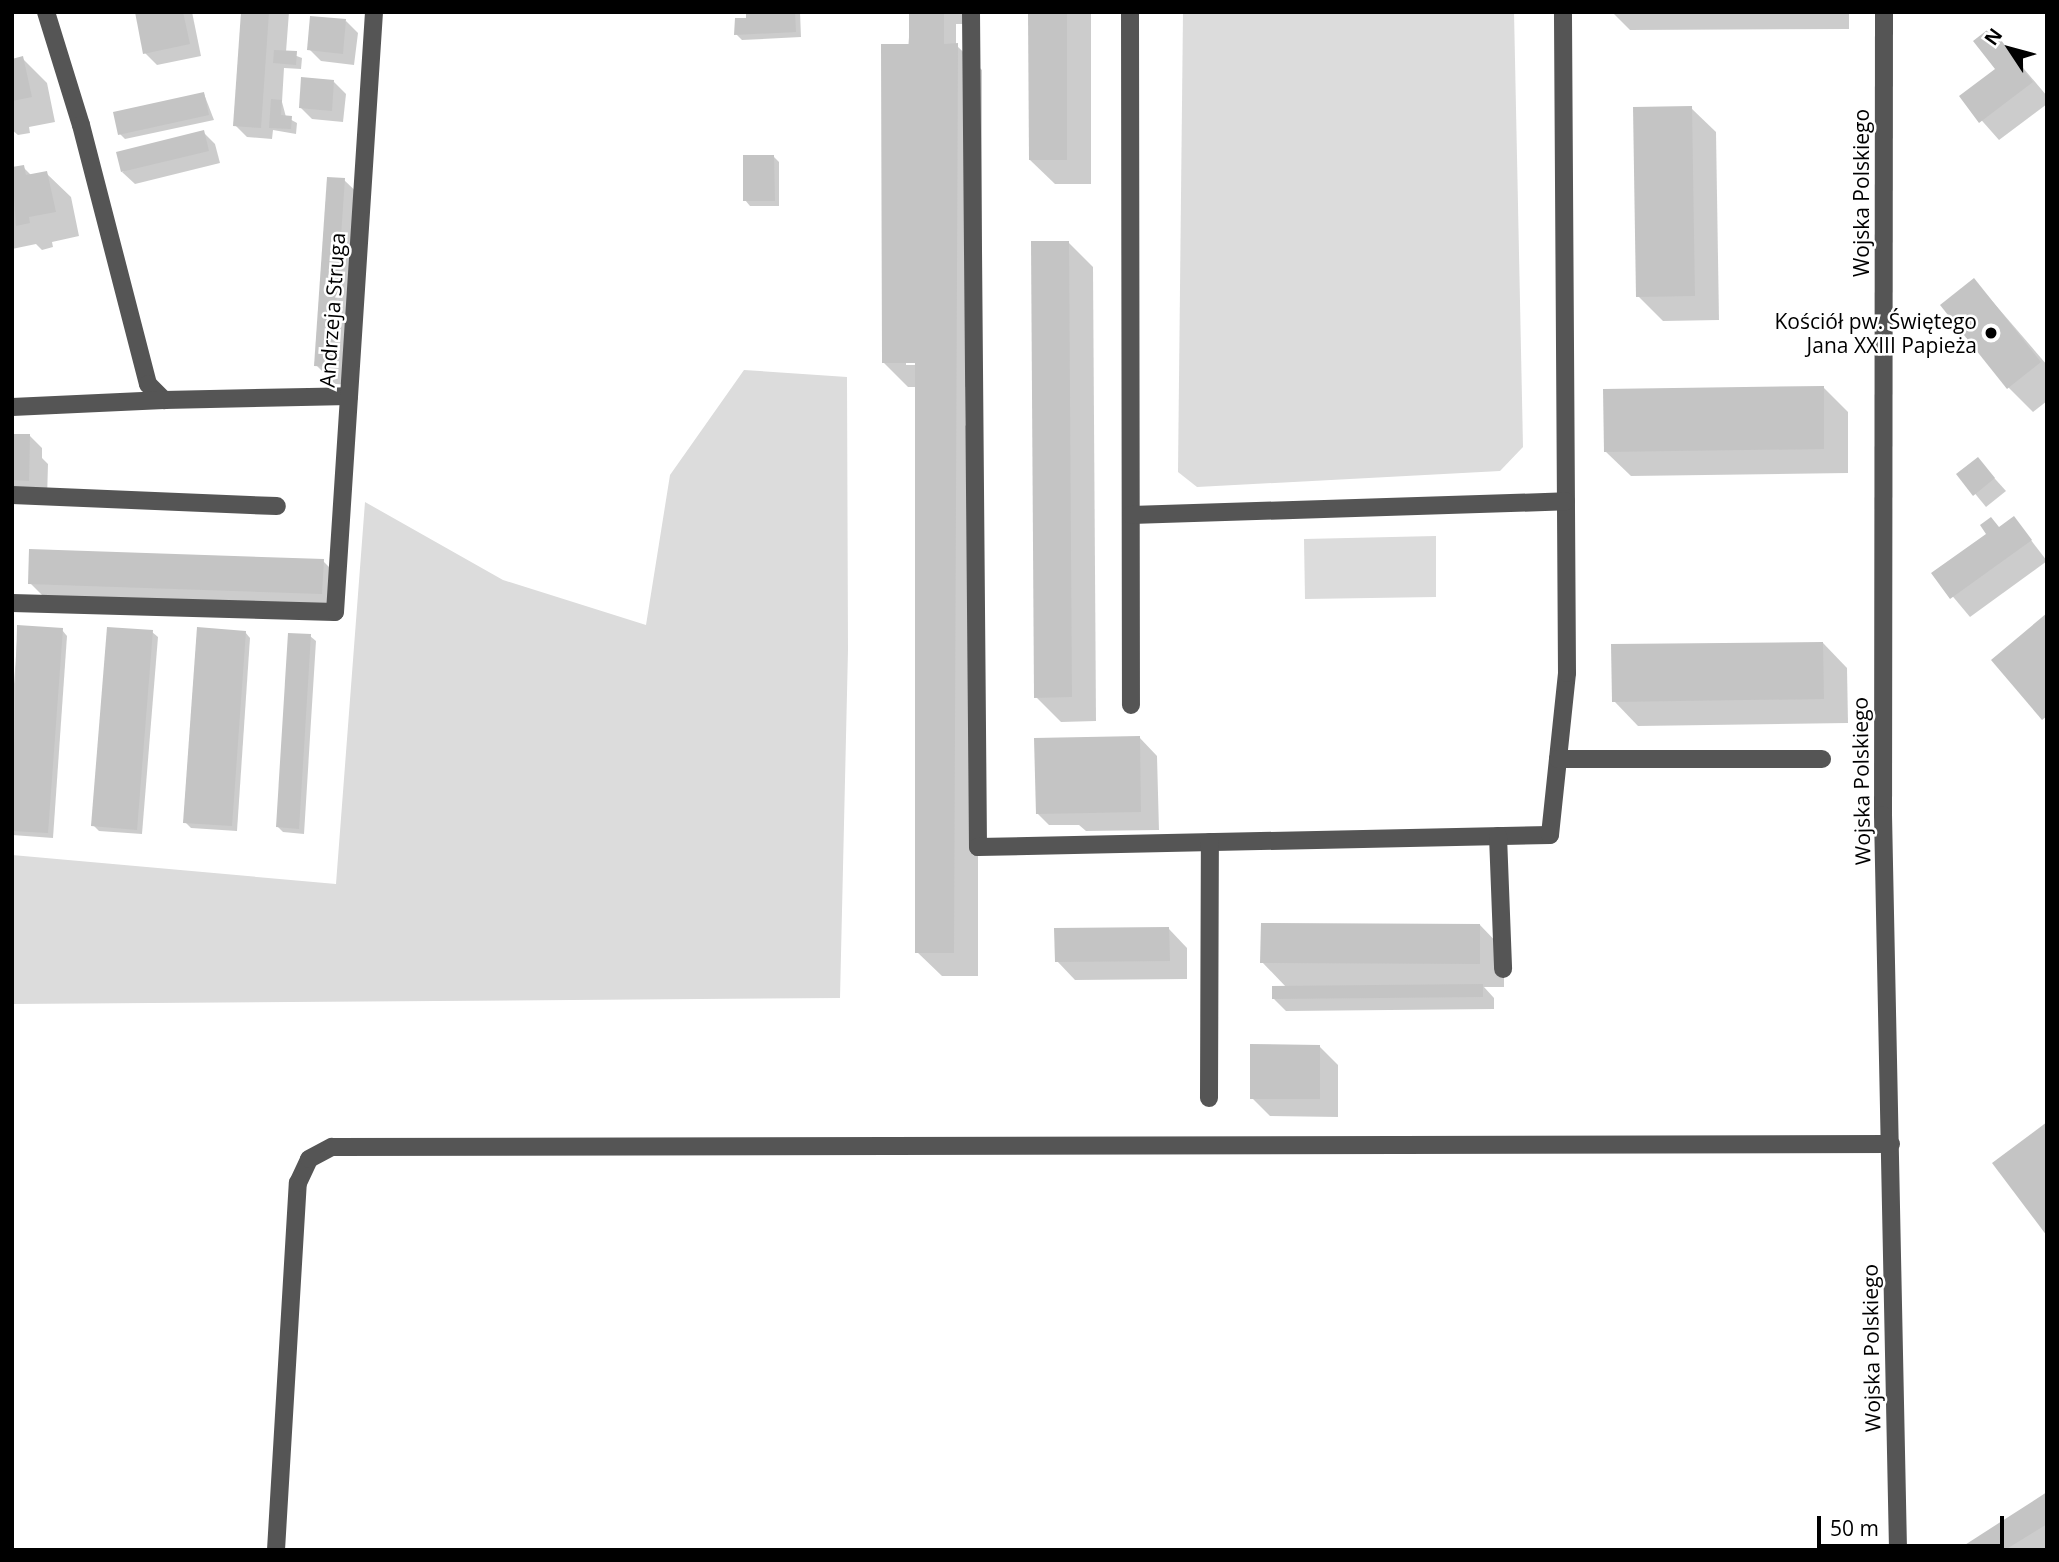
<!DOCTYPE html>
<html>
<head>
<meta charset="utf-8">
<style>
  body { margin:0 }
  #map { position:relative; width:2059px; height:1562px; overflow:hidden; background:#fff; font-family:"Open Sans",sans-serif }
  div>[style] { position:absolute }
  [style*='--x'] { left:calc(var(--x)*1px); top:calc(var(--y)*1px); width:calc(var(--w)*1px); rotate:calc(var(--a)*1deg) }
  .green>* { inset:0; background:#dcdcdc }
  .shadow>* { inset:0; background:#0003 }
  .building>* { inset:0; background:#c4c4c4 }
  .minor>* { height:18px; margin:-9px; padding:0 9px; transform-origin:9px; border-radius:9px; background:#555 }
  .dots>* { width:19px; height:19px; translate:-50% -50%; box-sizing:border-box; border:4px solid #fff; border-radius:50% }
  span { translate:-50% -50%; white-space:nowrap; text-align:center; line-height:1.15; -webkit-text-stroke:5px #fff; paint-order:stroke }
  .street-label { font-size:21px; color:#000 }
  .poi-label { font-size:21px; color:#000 }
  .right { translate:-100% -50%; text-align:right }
  .frame { position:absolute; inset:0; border:14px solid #000; pointer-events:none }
  .north { position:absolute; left:1975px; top:14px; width:70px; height:70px; -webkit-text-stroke:5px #fff; paint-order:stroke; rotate:306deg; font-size:19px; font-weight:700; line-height:28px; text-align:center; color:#000 }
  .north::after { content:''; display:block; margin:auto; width:24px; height:32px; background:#000; clip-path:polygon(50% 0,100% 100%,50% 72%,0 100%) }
  .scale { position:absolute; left:1817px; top:1516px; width:187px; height:32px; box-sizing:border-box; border:4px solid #000; border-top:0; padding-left:9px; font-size:21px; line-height:24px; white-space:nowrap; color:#000; -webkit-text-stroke:5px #fff; paint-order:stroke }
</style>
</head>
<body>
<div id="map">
  <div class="green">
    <div style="clip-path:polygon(1183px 12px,1514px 12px,1523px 447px,1500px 471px,1197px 487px,1178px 472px)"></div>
    <div style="clip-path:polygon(744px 370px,847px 377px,848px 650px,840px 998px,12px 1004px,12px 855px,336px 884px,365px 502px,503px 580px,646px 625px,670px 475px)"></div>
    <div style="clip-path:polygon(1436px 536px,1436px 597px,1305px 599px,1304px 539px)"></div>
  </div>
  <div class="shadow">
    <div style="clip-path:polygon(137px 12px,192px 12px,201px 56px,157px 65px,145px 53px)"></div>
    <div style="clip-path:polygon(243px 12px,289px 12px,286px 52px,302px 58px,301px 69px,284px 68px,282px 102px,286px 117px,297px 123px,296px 134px,273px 130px,272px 139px,247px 137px,235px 125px)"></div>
    <div style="clip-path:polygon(748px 12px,800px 12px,801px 37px,742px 40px,736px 34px,748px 20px)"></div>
    <div style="clip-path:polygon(evenodd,911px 12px,968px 12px,968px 24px,956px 24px,956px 45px,982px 70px,982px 387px,965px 387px,965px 425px,978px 438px,978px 976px,942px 976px,917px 952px,917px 387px,908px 387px,883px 362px,911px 12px,906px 361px,917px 361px,917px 365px,906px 365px,906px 361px)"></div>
    <div style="clip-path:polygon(1030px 12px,1091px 12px,1091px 184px,1055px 184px,1030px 160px)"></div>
    <div style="clip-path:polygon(1612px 12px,1849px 12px,1849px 29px,1630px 30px)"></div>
    <div style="clip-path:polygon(346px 21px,358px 33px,354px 65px,321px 61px,309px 49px)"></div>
    <div style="clip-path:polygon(1991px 30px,2047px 96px,2047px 104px,1999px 140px,1961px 97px,1997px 69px)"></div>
    <div style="clip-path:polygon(22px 58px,47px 83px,55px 122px,29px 127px,30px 133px,18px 135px,12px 130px,12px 61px)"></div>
    <div style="clip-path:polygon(334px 82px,346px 94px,343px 122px,312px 119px,300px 107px)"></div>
    <div style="clip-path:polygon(204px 94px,214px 120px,125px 139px,120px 134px)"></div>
    <div style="clip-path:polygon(1691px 108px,1716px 132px,1719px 320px,1663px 321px,1638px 296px)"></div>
    <div style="clip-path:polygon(203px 132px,215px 144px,220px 163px,135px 184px,122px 172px)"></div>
    <div style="clip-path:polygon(774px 157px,779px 162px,779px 206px,750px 206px,745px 200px)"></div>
    <div style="clip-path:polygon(23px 167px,32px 176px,46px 173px,71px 197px,79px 236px,52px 242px,53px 247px,42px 250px,36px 244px,12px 249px,12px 179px)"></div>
    <div style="clip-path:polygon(344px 180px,363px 198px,350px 385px,335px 384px,316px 365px)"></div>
    <div style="clip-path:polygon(1069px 243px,1093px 267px,1096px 721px,1061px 722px,1036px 697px)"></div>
    <div style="clip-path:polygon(1974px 280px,2047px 365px,2047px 401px,2033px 412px,2008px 387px)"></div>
    <div style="clip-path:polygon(1823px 387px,1848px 412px,1848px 473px,1631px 476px,1606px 452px)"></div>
    <div style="clip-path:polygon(12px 436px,30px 436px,42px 448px,42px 458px,48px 464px,47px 499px,12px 498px)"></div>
    <div style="clip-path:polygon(1978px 460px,2006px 491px,1986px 507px,1959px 474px)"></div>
    <div style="clip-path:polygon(2014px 518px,2047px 561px,1970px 617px,1934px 574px)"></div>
    <div style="clip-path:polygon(323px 561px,341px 579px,340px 612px,48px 601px,30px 583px)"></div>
    <div style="clip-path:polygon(18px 627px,62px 630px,67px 636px,53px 838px,12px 835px,12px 713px)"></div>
    <div style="clip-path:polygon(152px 632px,158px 637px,142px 834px,99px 831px,93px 825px)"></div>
    <div style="clip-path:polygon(245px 632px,250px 638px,237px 831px,191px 828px,185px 822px)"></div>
    <div style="clip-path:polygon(310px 636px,316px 641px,304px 834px,283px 832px,278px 827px)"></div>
    <div style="clip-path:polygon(1823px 643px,1847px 668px,1848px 723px,1638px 726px,1614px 701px)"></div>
    <div style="clip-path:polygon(1139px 737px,1157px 756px,1159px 830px,1086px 831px,1079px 825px,1049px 825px,1037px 813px)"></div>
    <div style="clip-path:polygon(1480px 925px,1504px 950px,1504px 987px,1484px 987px,1494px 998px,1494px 1009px,1286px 1011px,1274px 999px,1287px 988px,1262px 962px)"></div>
    <div style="clip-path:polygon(1169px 929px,1187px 948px,1187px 979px,1075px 980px,1057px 961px)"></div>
    <div style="clip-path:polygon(1320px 1047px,1338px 1065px,1338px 1117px,1270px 1116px,1252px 1098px)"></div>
    <div style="clip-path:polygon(2047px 1494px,2047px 1550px,1960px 1550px)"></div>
  </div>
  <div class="building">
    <div style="clip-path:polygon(135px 12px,183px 12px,190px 44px,143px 54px)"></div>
    <div style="clip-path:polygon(241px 12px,269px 12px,261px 128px,233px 126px)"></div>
    <div style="clip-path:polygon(746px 12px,795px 12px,796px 32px,734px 35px,735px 18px,746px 18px)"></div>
    <div style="clip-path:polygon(909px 12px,944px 12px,944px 44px,958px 43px,954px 953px,915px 953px,915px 363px,882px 363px,881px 44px,909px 44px)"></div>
    <div style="clip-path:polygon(1028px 12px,1067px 12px,1067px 160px,1029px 160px)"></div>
    <div style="clip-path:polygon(310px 16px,346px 19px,343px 54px,307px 50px)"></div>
    <div style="clip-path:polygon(1991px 27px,2033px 82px,1979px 123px,1959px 96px,1995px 69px,1973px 41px)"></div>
    <div style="clip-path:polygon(274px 50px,297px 51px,296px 65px,273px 63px)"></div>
    <div style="clip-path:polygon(23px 56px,32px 97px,12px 101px,12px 59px)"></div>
    <div style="clip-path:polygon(301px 77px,334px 80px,332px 111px,299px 108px)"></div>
    <div style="clip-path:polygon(204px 92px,209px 115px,118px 135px,113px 112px)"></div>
    <div style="clip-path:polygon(271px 99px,282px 100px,281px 115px,292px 116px,291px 129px,269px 128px)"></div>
    <div style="clip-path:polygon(1692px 106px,1695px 296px,1636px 297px,1633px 107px)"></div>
    <div style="clip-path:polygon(204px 130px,209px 151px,121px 172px,116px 152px)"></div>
    <div style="clip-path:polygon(743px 155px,774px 155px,775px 201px,743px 201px)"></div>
    <div style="clip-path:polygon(24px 165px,26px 175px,47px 171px,56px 212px,29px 217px,30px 223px,16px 226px,12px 167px)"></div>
    <div style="clip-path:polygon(327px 177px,345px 178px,332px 367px,314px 366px)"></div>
    <div style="clip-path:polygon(1031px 241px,1069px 241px,1072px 697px,1034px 698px)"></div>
    <div style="clip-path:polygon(1974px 278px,2041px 362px,2007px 389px,1940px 305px)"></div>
    <div style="clip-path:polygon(1824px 386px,1824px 449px,1604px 452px,1603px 389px)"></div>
    <div style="clip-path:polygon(12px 434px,30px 434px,29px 481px,12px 480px)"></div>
    <div style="clip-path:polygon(1978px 457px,1995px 478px,1973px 496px,1956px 474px)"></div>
    <div style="clip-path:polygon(2014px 516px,2032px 540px,1950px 599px,1931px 573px,1986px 534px,1980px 525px,1991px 517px,1999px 527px)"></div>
    <div style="clip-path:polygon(29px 549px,324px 559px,322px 594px,28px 584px)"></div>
    <div style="clip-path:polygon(2047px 613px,2047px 716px,2042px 720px,1991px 660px)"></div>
    <div style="clip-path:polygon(17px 625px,63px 628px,48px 833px,12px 831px)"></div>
    <div style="clip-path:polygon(107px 627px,153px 630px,137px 830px,91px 826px)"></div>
    <div style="clip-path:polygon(197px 627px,246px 631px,232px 826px,183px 823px)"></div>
    <div style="clip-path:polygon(288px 633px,311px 634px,299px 829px,276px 827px)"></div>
    <div style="clip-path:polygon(1823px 642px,1824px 699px,1612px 702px,1611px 644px)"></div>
    <div style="clip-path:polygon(1140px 736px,1141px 812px,1036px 814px,1034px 738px)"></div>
    <div style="clip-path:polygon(1261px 923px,1480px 924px,1480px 964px,1260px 963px)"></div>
    <div style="clip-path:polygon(1169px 927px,1170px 961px,1055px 962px,1054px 928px)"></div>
    <div style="clip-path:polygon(1483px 984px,1483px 997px,1272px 999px,1272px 986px)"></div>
    <div style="clip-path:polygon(1250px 1044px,1320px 1045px,1320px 1099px,1250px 1099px)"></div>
    <div style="clip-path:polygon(2047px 1122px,2047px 1236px,1992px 1163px)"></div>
    <div style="clip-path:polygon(2047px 1492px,2047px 1524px,2005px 1550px,1957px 1550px)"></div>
  </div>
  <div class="minor">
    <div style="--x:46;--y:12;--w:118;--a:72.8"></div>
    <div style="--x:81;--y:125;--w:268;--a:75.5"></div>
    <div style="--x:148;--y:384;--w:23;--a:45"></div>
    <div style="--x:164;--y:400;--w:185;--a:-1.2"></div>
    <div style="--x:971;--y:12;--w:835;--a:89.52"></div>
    <div style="--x:978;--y:847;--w:572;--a:-1.2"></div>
    <div style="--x:1550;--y:835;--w:163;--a:-84"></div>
    <div style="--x:1567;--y:673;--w:661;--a:-90.35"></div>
    <div style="--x:1130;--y:12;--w:693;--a:89.92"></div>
    <div style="--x:1884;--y:12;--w:803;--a:90.07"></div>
    <div style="--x:1883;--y:815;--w:735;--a:88.83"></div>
    <div style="--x:12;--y:407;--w:152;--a:-2.6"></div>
    <div style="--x:12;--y:495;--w:265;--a:2.4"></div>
    <div style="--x:1131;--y:515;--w:435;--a:-1.8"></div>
    <div style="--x:12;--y:603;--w:323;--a:1.6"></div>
    <div style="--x:335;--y:612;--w:601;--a:-86.28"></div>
    <div style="--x:1558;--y:759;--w:264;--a:0"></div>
    <div style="--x:1498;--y:836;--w:133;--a:87.8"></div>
    <div style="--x:1209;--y:1098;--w:256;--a:-89.8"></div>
    <div style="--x:276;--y:1550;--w:368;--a:-86.6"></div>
    <div style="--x:298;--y:1183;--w:26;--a:-65"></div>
    <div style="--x:309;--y:1159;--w:26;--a:-28"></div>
    <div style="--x:332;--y:1147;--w:1559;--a:-0.11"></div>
  </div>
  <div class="dots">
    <div style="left:1991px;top:333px;background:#000"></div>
  </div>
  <div class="street-label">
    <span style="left:1861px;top:193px;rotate:-90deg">Wojska Polskiego</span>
    <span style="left:332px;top:310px;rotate:-86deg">Andrzeja Struga</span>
    <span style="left:1861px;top:781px;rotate:-91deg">Wojska Polskiego</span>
    <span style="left:1871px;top:1348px;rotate:-91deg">Wojska Polskiego</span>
  </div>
  <div class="poi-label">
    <span class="right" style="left:1977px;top:333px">Kościół pw. Świętego<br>Jana XXIII Papieża</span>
  </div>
  <div class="frame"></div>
  <div class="north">N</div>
  <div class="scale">50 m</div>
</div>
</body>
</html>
